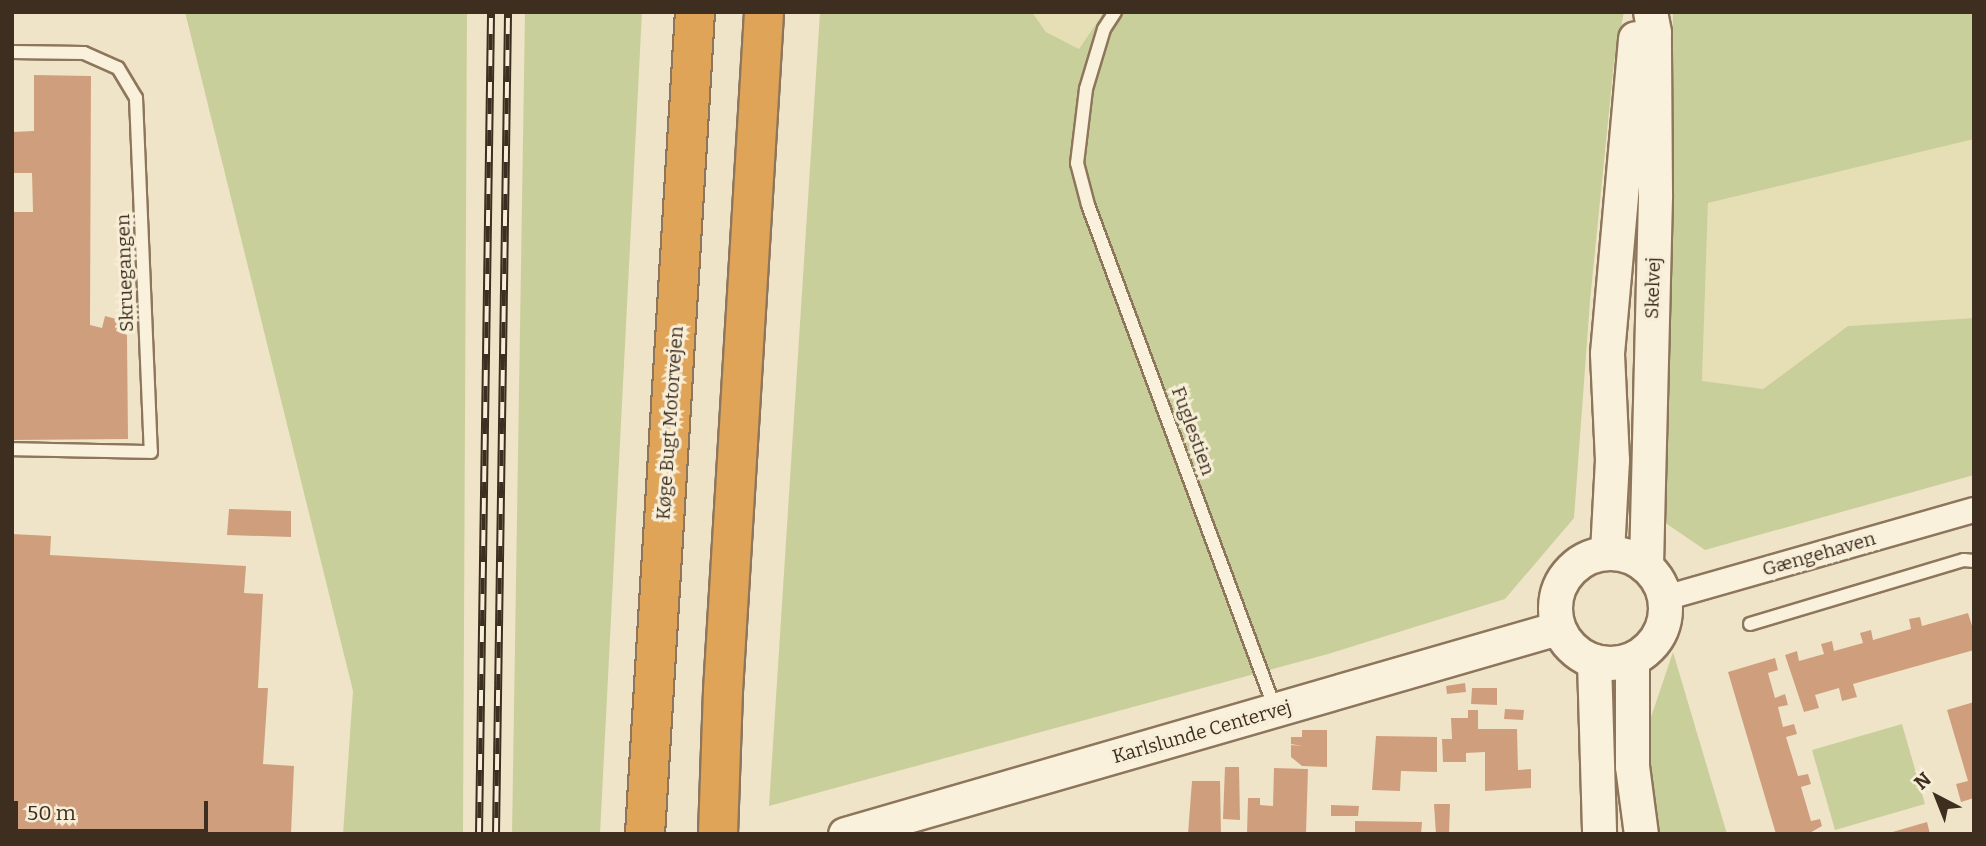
<!DOCTYPE html>
<html>
<head>
<meta charset="utf-8">
<style>
  body { margin:0 }
  #map { position:relative; width:1986px; height:846px; overflow:hidden; background:#f0e4c8; font-family:Bitter,serif }
  div>[style] { position:absolute }
  [style*='--x'] { left:calc(var(--x)*1px); top:calc(var(--y)*1px); width:calc(var(--w)*1px); rotate:calc(var(--a)*1deg) }
  .farmland>* { inset:0; background:#e6deb5 }
  .green>* { inset:0; background:#c9cf9b }
  .building>* { inset:0; background:#cf9f7d }
  .roads { filter:drop-shadow(2px 0 #8d765c) drop-shadow(-2px 0 #8d765c) drop-shadow(0 2px #8d765c) drop-shadow(0 -2px #8d765c) }
  .lane>* { height:12px; margin:-6px; padding:0 6px; transform-origin:6px; border-radius:6px; background:#faf1dc }
  .street>* { height:24px; margin:-12px; padding:0 12px; transform-origin:12px; border-radius:12px; background:#faf1dc }
  .secondary>* { height:33px; margin:-16.5px; padding:0 16.5px; transform-origin:16.5px; border-radius:16.5px; background:#faf1dc }
  .secondary>.ring { margin:-16.5px; padding:0; box-sizing:content-box; background:none; border:33px solid #faf1dc; border-radius:50% }
  .highway>* { height:38px; margin:-19px; padding:0 19px; transform-origin:19px; border-radius:19px; background:#e0a458 }
  .rail>* { height:8px; margin-top:-4px; transform-origin:0; background:repeating-linear-gradient(90deg,#f7eed8 0 16px,#3d2e20 0 32px); box-sizing:border-box; border-block:2px solid #3d2e20 }
  span { translate:-50% -50%; white-space:nowrap; text-align:center; line-height:1.15; -webkit-text-stroke:6px #f7eed8; paint-order:stroke }
  .street-label { font-size:19px; color:#3d2e20 }
  .frame { position:absolute; inset:0; border:14px solid #3d2e20; pointer-events:none }
  .north { position:absolute; left:1902px; top:762px; width:70px; height:70px; -webkit-text-stroke:5px #f7eed8; paint-order:stroke; rotate:318deg; font-size:19px; font-weight:700; line-height:28px; text-align:center; color:#3d2e20 }
  .north::after { content:''; display:block; margin:auto; width:24px; height:32px; background:#3d2e20; clip-path:polygon(50% 0,100% 100%,50% 72%,0 100%) }
  .scale { position:absolute; left:14px; top:801px; width:194px; height:32px; box-sizing:border-box; border:4px solid #3d2e20; border-top:0; padding-left:9px; font-size:21px; line-height:24px; white-space:nowrap; color:#3d2e20; -webkit-text-stroke:5px #f7eed8; paint-order:stroke }
</style>
</head>
<body>
<div id="map">
  <div class="farmland">
    <div style="clip-path:polygon(1032px 12px,1104px 12px,1079px 49px,1046px 32px)"></div>
    <div style="clip-path:polygon(1974px 139px,1974px 318px,1848px 326px,1763px 389px,1702px 382px,1708px 203px)"></div>
  </div>
  <div class="green">
    <div style="clip-path:polygon(185px 12px,467px 12px,463px 834px,343px 834px,353px 691px)"></div>
    <div style="clip-path:polygon(525px 12px,642px 12px,600px 834px,512px 834px)"></div>
    <div style="clip-path:polygon(820px 12px,1032px 12px,1046px 32px,1079px 49px,1104px 12px,1624px 12px,1614px 62px,1590px 301px,1574px 518px,1505px 599px,1328px 654px,769px 806px)"></div>
    <div style="clip-path:polygon(1673px 12px,1974px 12px,1974px 139px,1708px 203px,1702px 381px,1763px 389px,1848px 326px,1974px 318px,1974px 475px,1705px 550px,1661px 520px)"></div>
    <div style="clip-path:polygon(1673px 652px,1727px 834px,1653px 834px,1649px 723px)"></div>
    <div style="clip-path:polygon(1902px 724px,1925px 804px,1835px 830px,1812px 750px)"></div>
  </div>
  <div class="building">
    <div style="clip-path:polygon(34px 75px,91px 76px,90px 325px,102px 328px,105px 316px,120px 320px,116px 331px,127px 335px,128px 439px,12px 440px,12px 212px,33px 212px,32px 173px,12px 173px,12px 132px,34px 131px)"></div>
    <div style="clip-path:polygon(229px 509px,291px 511px,291px 537px,227px 535px)"></div>
    <div style="clip-path:polygon(12px 534px,51px 536px,50px 555px,246px 566px,244px 593px,263px 594px,258px 688px,268px 688px,263px 764px,294px 766px,291px 834px,12px 834px)"></div>
    <div style="clip-path:polygon(1968px 613px,1974px 632px,1974px 650px,1853px 684px,1857px 697px,1842px 701px,1839px 688px,1815px 695px,1819px 708px,1804px 712px,1785px 655px,1797px 651px,1799px 661px,1824px 654px,1821px 644px,1832px 641px,1834px 651px,1863px 643px,1860px 633px,1871px 630px,1873px 640px,1911px 629px,1909px 619px,1920px 617px,1922px 626px)"></div>
    <div style="clip-path:polygon(1775px 658px,1778px 670px,1768px 673px,1775px 698px,1785px 694px,1788px 705px,1778px 707px,1783px 727px,1794px 724px,1797px 734px,1786px 737px,1798px 776px,1808px 774px,1811px 784px,1801px 787px,1811px 821px,1820px 819px,1822px 826px,1808px 834px,1776px 834px,1728px 672px)"></div>
    <div style="clip-path:polygon(1465px 683px,1466px 692px,1447px 694px,1446px 686px)"></div>
    <div style="clip-path:polygon(1472px 688px,1497px 688px,1497px 705px,1471px 704px)"></div>
    <div style="clip-path:polygon(1974px 702px,1974px 798px,1961px 802px,1956px 784px,1968px 781px,1947px 710px)"></div>
    <div style="clip-path:polygon(1505px 709px,1524px 710px,1523px 720px,1504px 719px)"></div>
    <div style="clip-path:polygon(1468px 710px,1478px 710px,1478px 729px,1517px 729px,1518px 770px,1531px 769px,1531px 788px,1485px 791px,1485px 752px,1466px 753px,1466px 762px,1443px 762px,1442px 739px,1452px 739px,1451px 718px,1468px 718px)"></div>
    <div style="clip-path:polygon(1302px 730px,1327px 730px,1327px 767px,1302px 766px,1291px 757px,1291px 745px,1302px 746px,1291px 744px,1291px 737px,1302px 737px)"></div>
    <div style="clip-path:polygon(1376px 736px,1437px 737px,1437px 772px,1401px 771px,1400px 791px,1372px 790px)"></div>
    <div style="clip-path:polygon(1225px 767px,1239px 767px,1240px 820px,1223px 819px)"></div>
    <div style="clip-path:polygon(1274px 768px,1308px 769px,1306px 834px,1247px 833px,1248px 798px,1260px 798px,1260px 805px,1273px 806px)"></div>
    <div style="clip-path:polygon(1192px 781px,1220px 781px,1221px 834px,1188px 834px)"></div>
    <div style="clip-path:polygon(1434px 804px,1450px 804px,1449px 834px,1436px 834px)"></div>
    <div style="clip-path:polygon(1331px 805px,1359px 806px,1358px 816px,1331px 816px)"></div>
    <div style="clip-path:polygon(1355px 821px,1422px 822px,1421px 834px,1355px 834px)"></div>
    <div style="clip-path:polygon(1927px 822px,1930px 834px,1889px 834px,1889px 833px)"></div>
  </div>
  <div class="roads">
    <div class="lane">
      <div style="--x:1115;--y:12;--w:20;--a:123"></div>
      <div style="--x:1104;--y:29;--w:63;--a:106.7"></div>
      <div style="--x:1086;--y:89;--w:75;--a:96.9"></div>
      <div style="--x:1077;--y:163;--w:43;--a:75.3"></div>
      <div style="--x:1088;--y:205;--w:538;--a:69.64"></div>
      <div style="--x:12;--y:52;--w:72;--a:0.8"></div>
      <div style="--x:84;--y:53;--w:37;--a:24"></div>
      <div style="--x:118;--y:68;--w:35;--a:59"></div>
      <div style="--x:136;--y:98;--w:354;--a:87.6"></div>
      <div style="--x:151;--y:452;--w:139;--a:-178.8"></div>
      <div style="--x:1750;--y:624;--w:223;--a:-16.7"></div>
      <div style="--x:1964;--y:560;--w:10;--a:6"></div>
    </div>
    <div class="street">
      <div style="--x:1665;--y:598;--w:321;--a:-15.9"></div>
    </div>
    <div class="secondary">
      <div style="--x:1607;--y:552;--w:92;--a:-86.9"></div>
      <div style="--x:1612;--y:460;--w:107;--a:-92.7"></div>
      <div style="--x:1607;--y:353;--w:316;--a:-84.9"></div>
      <div class="ring" style="left:1555px;top:553px;width:77px;height:77px"></div>
      <div style="--x:1646;--y:565;--w:371;--a:-88.6"></div>
      <div style="--x:1655;--y:194;--w:162;--a:-90.4"></div>
      <div style="--x:1654;--y:32;--w:20;--a:-101"></div>
      <div style="--x:1632;--y:659;--w:107;--a:90"></div>
      <div style="--x:1632;--y:766;--w:69;--a:82.5"></div>
      <div style="--x:1594;--y:661;--w:173;--a:88.3"></div>
      <div style="--x:845;--y:834;--w:742;--a:-16.12"></div>
    </div>
    <div class="highway">
      <div style="--x:645;--y:834;--w:824;--a:-86.52"></div>
      <div style="--x:718;--y:834;--w:143;--a:-88"></div>
      <div style="--x:723;--y:691;--w:680;--a:-86.54"></div>
    </div>
  </div>
  <div class="rail">
    <div style="--x:479;--y:834;--w:822;--a:-89.16"></div>
    <div style="--x:496;--y:834;--w:822;--a:-89.16"></div>
  </div>
  <div class="street-label">
    <span style="left:125px;top:273px;rotate:-92deg">Skruegangen</span>
    <span style="left:1653px;top:288px;rotate:-88deg">Skelvej</span>
    <span style="left:670px;top:423px;rotate:-86deg">Køge Bugt Motorvejen</span>
    <span style="left:1193px;top:431px;rotate:70deg">Fuglestien</span>
    <span style="left:1819px;top:554px;rotate:-16deg">Gængehaven</span>
    <span style="left:1202px;top:732px;rotate:-16deg">Karlslunde Centervej</span>
  </div>
  <div class="frame"></div>
  <div class="north">N</div>
  <div class="scale">50 m</div>
</div>
</body>
</html>
